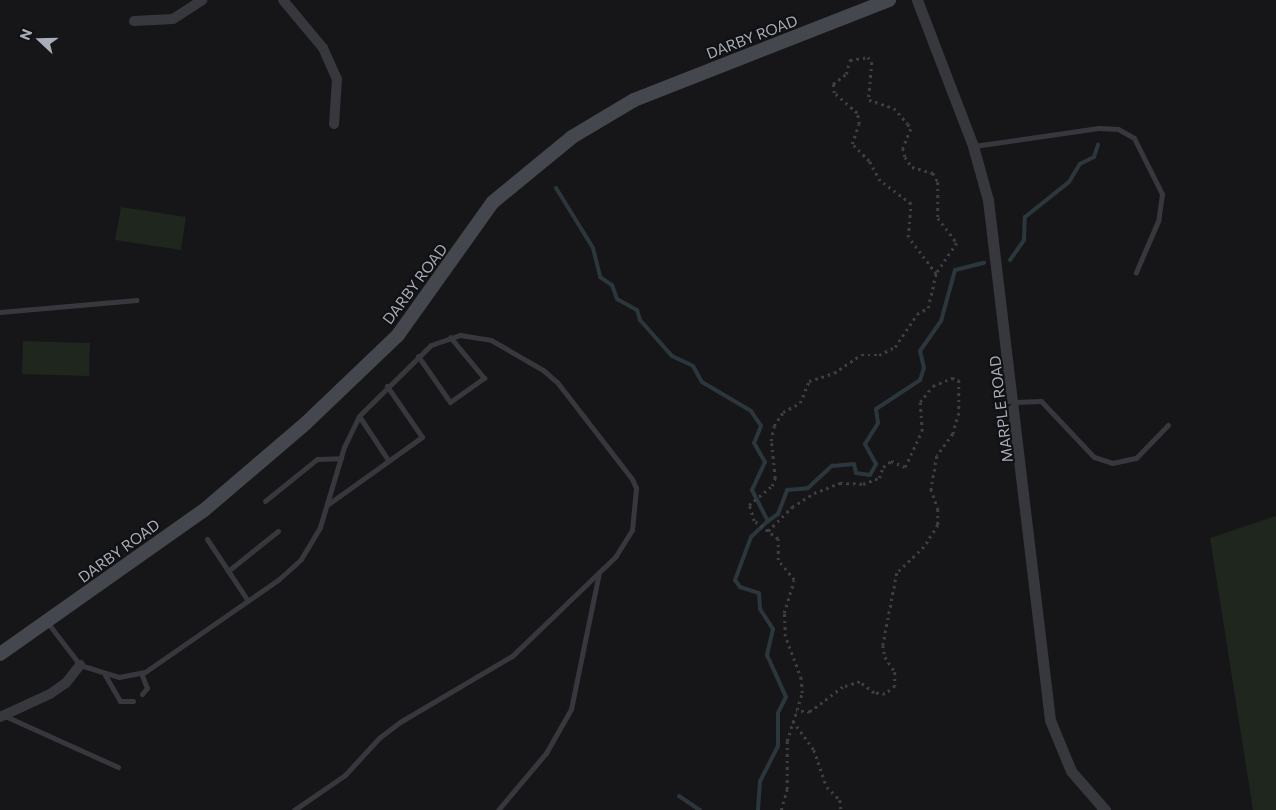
<!DOCTYPE html>
<html>
<head>
<meta charset="utf-8">
<style>
  body { margin:0 }
  #map { position:relative; width:1276px; height:810px; overflow:hidden; background:#161618; font-family:Commissioner,sans-serif }
  div>[style] { position:absolute }
  [style*='--x'] { left:calc(var(--x)*1px); top:calc(var(--y)*1px); width:calc(var(--w)*1px); rotate:calc(var(--a)*1deg) }
  .green>* { inset:0; background:#1e261e }
  .stream>* { height:4px; margin:-2px; padding:0 2px; transform-origin:2px; border-radius:2px; background:#2b363d }
  .path>* { height:2.5px; margin-top:-1.25px; transform-origin:0; background:repeating-linear-gradient(90deg,#3d3f44 0 2.5px,transparent 0 6.5px) }
  .service>* { height:5px; margin:-2.5px; padding:0 2.5px; transform-origin:2.5px; border-radius:2.5px; background:#37383d }
  .minor>* { height:10px; margin:-5px; padding:0 5px; transform-origin:5px; border-radius:5px; background:#37383d }
  .tertiary>* { height:11px; margin:-5.5px; padding:0 5.5px; transform-origin:5.5px; border-radius:5.5px; background:#37383d }
  .secondary>* { height:14px; margin:-7px; padding:0 7px; transform-origin:7px; border-radius:7px; background:#44474d }
  span { translate:-50% -50%; white-space:nowrap; text-align:center; line-height:1.15; -webkit-text-stroke:4px #111113; paint-order:stroke }
  .street-label { font-size:15px; color:#a7adb9 }
  .north { position:absolute; left:15px; top:15px; width:50px; height:50px; -webkit-text-stroke:4px #111113; paint-order:stroke; rotate:291deg; font-size:14px; font-weight:700; line-height:20px; text-align:center; color:#a7adb9 }
  .north::after { content:''; display:block; margin:auto; width:18px; height:22px; background:#a7adb9; clip-path:polygon(50% 0,100% 100%,50% 72%,0 100%) }
</style>
</head>
<body>
<div id="map">
  <div class="green">
    <div style="clip-path:polygon(121px 207px,186px 217px,181px 250px,115px 240px)"></div>
    <div style="clip-path:polygon(23px 341px,90px 343px,89px 376px,22px 374px)"></div>
    <div style="clip-path:polygon(1276px 516px,1276px 810px,1253px 810px,1210px 538px)"></div>
  </div>
  <div class="stream">
    <div style="--x:556;--y:188;--w:70;--a:58.3"></div>
    <div style="--x:593;--y:248;--w:30;--a:76"></div>
    <div style="--x:600;--y:277;--w:14;--a:34"></div>
    <div style="--x:612;--y:285;--w:15;--a:70"></div>
    <div style="--x:617;--y:299;--w:23;--a:29"></div>
    <div style="--x:637;--y:310;--w:10;--a:73"></div>
    <div style="--x:640;--y:320;--w:48;--a:48.4"></div>
    <div style="--x:672;--y:356;--w:23;--a:25"></div>
    <div style="--x:693;--y:366;--w:18;--a:61"></div>
    <div style="--x:702;--y:382;--w:57;--a:30.6"></div>
    <div style="--x:751;--y:411;--w:18;--a:56"></div>
    <div style="--x:761;--y:426;--w:18;--a:112"></div>
    <div style="--x:754;--y:443;--w:22;--a:60"></div>
    <div style="--x:765;--y:462;--w:31;--a:115"></div>
    <div style="--x:752;--y:490;--w:35;--a:63"></div>
    <div style="--x:768;--y:521;--w:23;--a:137"></div>
    <div style="--x:751;--y:537;--w:46;--a:110.4"></div>
    <div style="--x:735;--y:580;--w:9;--a:54"></div>
    <div style="--x:740;--y:587;--w:20;--a:18"></div>
    <div style="--x:759;--y:593;--w:16;--a:86"></div>
    <div style="--x:760;--y:609;--w:24;--a:57"></div>
    <div style="--x:773;--y:629;--w:27;--a:103"></div>
    <div style="--x:767;--y:655;--w:46;--a:65.7"></div>
    <div style="--x:786;--y:697;--w:18;--a:117"></div>
    <div style="--x:778;--y:713;--w:33;--a:90"></div>
    <div style="--x:778;--y:746;--w:39;--a:117"></div>
    <div style="--x:760;--y:781;--w:29;--a:94"></div>
    <div style="--x:1010;--y:260;--w:24;--a:-55"></div>
    <div style="--x:1024;--y:240;--w:23;--a:-88"></div>
    <div style="--x:1025;--y:217;--w:56;--a:-38.5"></div>
    <div style="--x:1069;--y:182;--w:21;--a:-59"></div>
    <div style="--x:1080;--y:164;--w:16;--a:-27"></div>
    <div style="--x:1094;--y:157;--w:13;--a:-72"></div>
    <div style="--x:768;--y:521;--w:12;--a:-35"></div>
    <div style="--x:778;--y:514;--w:26;--a:-69"></div>
    <div style="--x:787;--y:490;--w:21;--a:-5"></div>
    <div style="--x:808;--y:488;--w:33;--a:-43"></div>
    <div style="--x:832;--y:466;--w:22;--a:-5"></div>
    <div style="--x:854;--y:464;--w:9;--a:77"></div>
    <div style="--x:856;--y:473;--w:14;--a:8"></div>
    <div style="--x:870;--y:475;--w:13;--a:-61"></div>
    <div style="--x:876;--y:464;--w:23;--a:-119"></div>
    <div style="--x:865;--y:444;--w:25;--a:-58"></div>
    <div style="--x:878;--y:423;--w:14;--a:-98"></div>
    <div style="--x:876;--y:409;--w:53;--a:-33.4"></div>
    <div style="--x:920;--y:380;--w:13;--a:-72"></div>
    <div style="--x:924;--y:368;--w:17;--a:-103"></div>
    <div style="--x:920;--y:351;--w:37;--a:-55"></div>
    <div style="--x:941;--y:321;--w:53;--a:-74.6"></div>
    <div style="--x:955;--y:270;--w:30;--a:-14"></div>
    <div style="--x:679;--y:796;--w:25;--a:34"></div>
  </div>
  <div class="path">
    <div style="--x:768;--y:531;--w:34;--a:-45"></div>
    <div style="--x:792;--y:507;--w:26;--a:-32"></div>
    <div style="--x:814;--y:493;--w:28;--a:-21"></div>
    <div style="--x:840;--y:483;--w:23;--a:2"></div>
    <div style="--x:863;--y:484;--w:17;--a:-21"></div>
    <div style="--x:879;--y:478;--w:12;--a:-70"></div>
    <div style="--x:883;--y:467;--w:10;--a:-37"></div>
    <div style="--x:891;--y:461;--w:15;--a:23"></div>
    <div style="--x:905;--y:467;--w:40;--a:-65"></div>
    <div style="--x:922;--y:431;--w:29;--a:-94"></div>
    <div style="--x:920;--y:402;--w:21;--a:-51"></div>
    <div style="--x:933;--y:386;--w:21;--a:-23"></div>
    <div style="--x:952;--y:378;--w:7;--a:16"></div>
    <div style="--x:959;--y:380;--w:33;--a:90"></div>
    <div style="--x:959;--y:413;--w:22;--a:106"></div>
    <div style="--x:953;--y:434;--w:27;--a:126"></div>
    <div style="--x:937;--y:456;--w:34;--a:100"></div>
    <div style="--x:931;--y:489;--w:21;--a:71"></div>
    <div style="--x:938;--y:509;--w:16;--a:90"></div>
    <div style="--x:938;--y:525;--w:26;--a:122"></div>
    <div style="--x:924;--y:547;--w:37;--a:136"></div>
    <div style="--x:897;--y:573;--w:73;--a:101"></div>
    <div style="--x:883;--y:645;--w:12;--a:81"></div>
    <div style="--x:885;--y:657;--w:18;--a:56"></div>
    <div style="--x:895;--y:672;--w:14;--a:90"></div>
    <div style="--x:895;--y:686;--w:13;--a:141"></div>
    <div style="--x:885;--y:694;--w:11;--a:-175"></div>
    <div style="--x:874;--y:693;--w:18;--a:-142"></div>
    <div style="--x:860;--y:682;--w:18;--a:164"></div>
    <div style="--x:843;--y:687;--w:41;--a:142.9"></div>
    <div style="--x:810;--y:712;--w:14;--a:-176"></div>
    <div style="--x:793;--y:721;--w:36;--a:54"></div>
    <div style="--x:814;--y:750;--w:39;--a:71"></div>
    <div style="--x:827;--y:787;--w:18;--a:45"></div>
    <div style="--x:840;--y:800;--w:10;--a:84"></div>
    <div style="--x:781;--y:810;--w:22;--a:-74"></div>
    <div style="--x:787;--y:789;--w:48;--a:-90"></div>
    <div style="--x:787;--y:741;--w:50;--a:-72.6"></div>
    <div style="--x:802;--y:693;--w:14;--a:-94"></div>
    <div style="--x:801;--y:679;--w:46;--a:-110.4"></div>
    <div style="--x:785;--y:636;--w:23;--a:-92"></div>
    <div style="--x:784;--y:613;--w:34;--a:-73"></div>
    <div style="--x:794;--y:580;--w:26;--a:-129"></div>
    <div style="--x:778;--y:560;--w:21;--a:-90"></div>
    <div style="--x:778;--y:539;--w:30;--a:-143"></div>
    <div style="--x:754;--y:521;--w:17;--a:-107"></div>
    <div style="--x:749;--y:505;--w:30;--a:-40"></div>
    <div style="--x:772;--y:486;--w:9;--a:-69"></div>
    <div style="--x:775;--y:478;--w:37;--a:-96"></div>
    <div style="--x:771;--y:441;--w:15;--a:-79"></div>
    <div style="--x:774;--y:426;--w:17;--a:-57"></div>
    <div style="--x:783;--y:412;--w:19;--a:-28"></div>
    <div style="--x:800;--y:403;--w:24;--a:-68"></div>
    <div style="--x:809;--y:381;--w:26;--a:-18"></div>
    <div style="--x:834;--y:373;--w:32;--a:-34"></div>
    <div style="--x:861;--y:355;--w:18;--a:0"></div>
    <div style="--x:879;--y:355;--w:18;--a:-27"></div>
    <div style="--x:895;--y:347;--w:40;--a:-56"></div>
    <div style="--x:917;--y:314;--w:13;--a:-29"></div>
    <div style="--x:928;--y:308;--w:35;--a:-77"></div>
    <div style="--x:936;--y:274;--w:46;--a:-127.1"></div>
    <div style="--x:908;--y:237;--w:33;--a:-85"></div>
    <div style="--x:911;--y:204;--w:39;--a:-143"></div>
    <div style="--x:880;--y:181;--w:23;--a:-119"></div>
    <div style="--x:869;--y:161;--w:24;--a:-135"></div>
    <div style="--x:852;--y:144;--w:21;--a:-71"></div>
    <div style="--x:859;--y:124;--w:11;--a:-100"></div>
    <div style="--x:857;--y:113;--w:30;--a:-139"></div>
    <div style="--x:834;--y:93;--w:9;--a:-96"></div>
    <div style="--x:833;--y:84;--w:16;--a:-38"></div>
    <div style="--x:846;--y:74;--w:15;--a:-74"></div>
    <div style="--x:850;--y:60;--w:18;--a:-9"></div>
    <div style="--x:868;--y:57;--w:6;--a:51"></div>
    <div style="--x:872;--y:62;--w:38;--a:95"></div>
    <div style="--x:869;--y:100;--w:26;--a:18"></div>
    <div style="--x:894;--y:108;--w:21;--a:49"></div>
    <div style="--x:908;--y:124;--w:6;--a:59"></div>
    <div style="--x:911;--y:129;--w:21;--a:113"></div>
    <div style="--x:903;--y:148;--w:9;--a:77"></div>
    <div style="--x:905;--y:157;--w:12;--a:55"></div>
    <div style="--x:912;--y:167;--w:22;--a:16"></div>
    <div style="--x:933;--y:173;--w:10;--a:61"></div>
    <div style="--x:938;--y:182;--w:36;--a:90"></div>
    <div style="--x:938;--y:218;--w:31;--a:53"></div>
    <div style="--x:957;--y:243;--w:37;--a:124"></div>
  </div>
  <div class="service">
    <div style="--x:974;--y:146;--w:126;--a:-8.2"></div>
    <div style="--x:1099;--y:128;--w:19;--a:3"></div>
    <div style="--x:1118;--y:129;--w:18;--a:29"></div>
    <div style="--x:1134;--y:138;--w:63;--a:63.4"></div>
    <div style="--x:1162;--y:194;--w:27;--a:98"></div>
    <div style="--x:1158;--y:221;--w:56;--a:113.3"></div>
    <div style="--x:0;--y:312;--w:137;--a:-5"></div>
    <div style="--x:418;--y:356;--w:56;--a:55.2"></div>
    <div style="--x:450;--y:402;--w:42;--a:-35.2"></div>
    <div style="--x:484;--y:378;--w:53;--a:-129.7"></div>
    <div style="--x:1015;--y:402;--w:26;--a:-2"></div>
    <div style="--x:1041;--y:401;--w:77;--a:46.6"></div>
    <div style="--x:1094;--y:457;--w:19;--a:18"></div>
    <div style="--x:1112;--y:463;--w:25;--a:-12"></div>
    <div style="--x:1136;--y:458;--w:46;--a:-45.9"></div>
    <div style="--x:359;--y:416;--w:53;--a:56.6"></div>
    <div style="--x:265;--y:501;--w:67;--a:-38.9"></div>
    <div style="--x:317;--y:459;--w:24;--a:-2"></div>
    <div style="--x:327;--y:505;--w:117;--a:-35.6"></div>
    <div style="--x:422;--y:437;--w:62;--a:-124.5"></div>
    <div style="--x:207;--y:539;--w:74;--a:56.5"></div>
    <div style="--x:228;--y:571;--w:64;--a:-38.7"></div>
    <div style="--x:47;--y:622;--w:54;--a:52.5"></div>
    <div style="--x:80;--y:665;--w:41;--a:17.1"></div>
    <div style="--x:119;--y:677;--w:26;--a:-11"></div>
    <div style="--x:145;--y:672;--w:162;--a:-34.7"></div>
    <div style="--x:278;--y:580;--w:31;--a:-42"></div>
    <div style="--x:301;--y:559;--w:37;--a:-59"></div>
    <div style="--x:320;--y:527;--w:84;--a:-73.3"></div>
    <div style="--x:344;--y:447;--w:34;--a:-64"></div>
    <div style="--x:359;--y:416;--w:101;--a:-44.6"></div>
    <div style="--x:431;--y:345;--w:31;--a:-19"></div>
    <div style="--x:460;--y:335;--w:31;--a:9"></div>
    <div style="--x:491;--y:340;--w:60;--a:30"></div>
    <div style="--x:543;--y:370;--w:18;--a:41"></div>
    <div style="--x:557;--y:382;--w:123;--a:52.3"></div>
    <div style="--x:632;--y:479;--w:10;--a:66"></div>
    <div style="--x:636;--y:488;--w:42;--a:95.4"></div>
    <div style="--x:632;--y:530;--w:31;--a:122"></div>
    <div style="--x:616;--y:556;--w:144;--a:136.1"></div>
    <div style="--x:512;--y:656;--w:130;--a:149.5"></div>
    <div style="--x:400;--y:722;--w:26;--a:143"></div>
    <div style="--x:379;--y:738;--w:50;--a:132.6"></div>
    <div style="--x:345;--y:775;--w:62;--a:145.5"></div>
    <div style="--x:141;--y:673;--w:16;--a:68"></div>
    <div style="--x:147;--y:688;--w:8;--a:130"></div>
    <div style="--x:105;--y:675;--w:30;--a:60"></div>
    <div style="--x:120;--y:701;--w:13;--a:0"></div>
    <div style="--x:5;--y:716;--w:124;--a:24.3"></div>
    <div style="--x:498;--y:810;--w:75;--a:-49.9"></div>
    <div style="--x:546;--y:753;--w:51;--a:-60.4"></div>
    <div style="--x:571;--y:709;--w:140;--a:-78.4"></div>
  </div>
  <div class="minor">
    <div style="--x:283;--y:0;--w:62;--a:50.2"></div>
    <div style="--x:323;--y:48;--w:34;--a:66"></div>
    <div style="--x:337;--y:79;--w:45;--a:93.8"></div>
    <div style="--x:134;--y:21;--w:39;--a:-3"></div>
    <div style="--x:173;--y:19;--w:35;--a:-33"></div>
    <div style="--x:0;--y:717;--w:55;--a:-24.7"></div>
    <div style="--x:50;--y:694;--w:19;--a:-35"></div>
    <div style="--x:66;--y:683;--w:23;--a:-52"></div>
  </div>
  <div class="tertiary">
    <div style="--x:917;--y:0;--w:156;--a:69"></div>
    <div style="--x:973;--y:146;--w:56;--a:74.5"></div>
    <div style="--x:988;--y:200;--w:524;--a:83.2"></div>
    <div style="--x:1050;--y:720;--w:55;--a:67.6"></div>
    <div style="--x:1071;--y:771;--w:52;--a:48.9"></div>
  </div>
  <div class="secondary">
    <div style="--x:0;--y:654;--w:248;--a:-35.2"></div>
    <div style="--x:203;--y:511;--w:135;--a:-40.5"></div>
    <div style="--x:306;--y:423;--w:127;--a:-43.7"></div>
    <div style="--x:398;--y:335;--w:163;--a:-54.5"></div>
    <div style="--x:493;--y:202;--w:102;--a:-39.4"></div>
    <div style="--x:572;--y:137;--w:72;--a:-30.8"></div>
    <div style="--x:634;--y:100;--w:274;--a:-21.4"></div>
  </div>
  <div class="street-label">
    <span style="left:752px;top:37px;rotate:-21deg">DARBY ROAD</span>
    <span style="left:415px;top:284px;rotate:-53deg">DARBY ROAD</span>
    <span style="left:1001px;top:409px;rotate:-97deg">MARPLE ROAD</span>
    <span style="left:119px;top:551px;rotate:-36deg">DARBY ROAD</span>
  </div>
  <div class="north">N</div>
</div>
</body>
</html>
